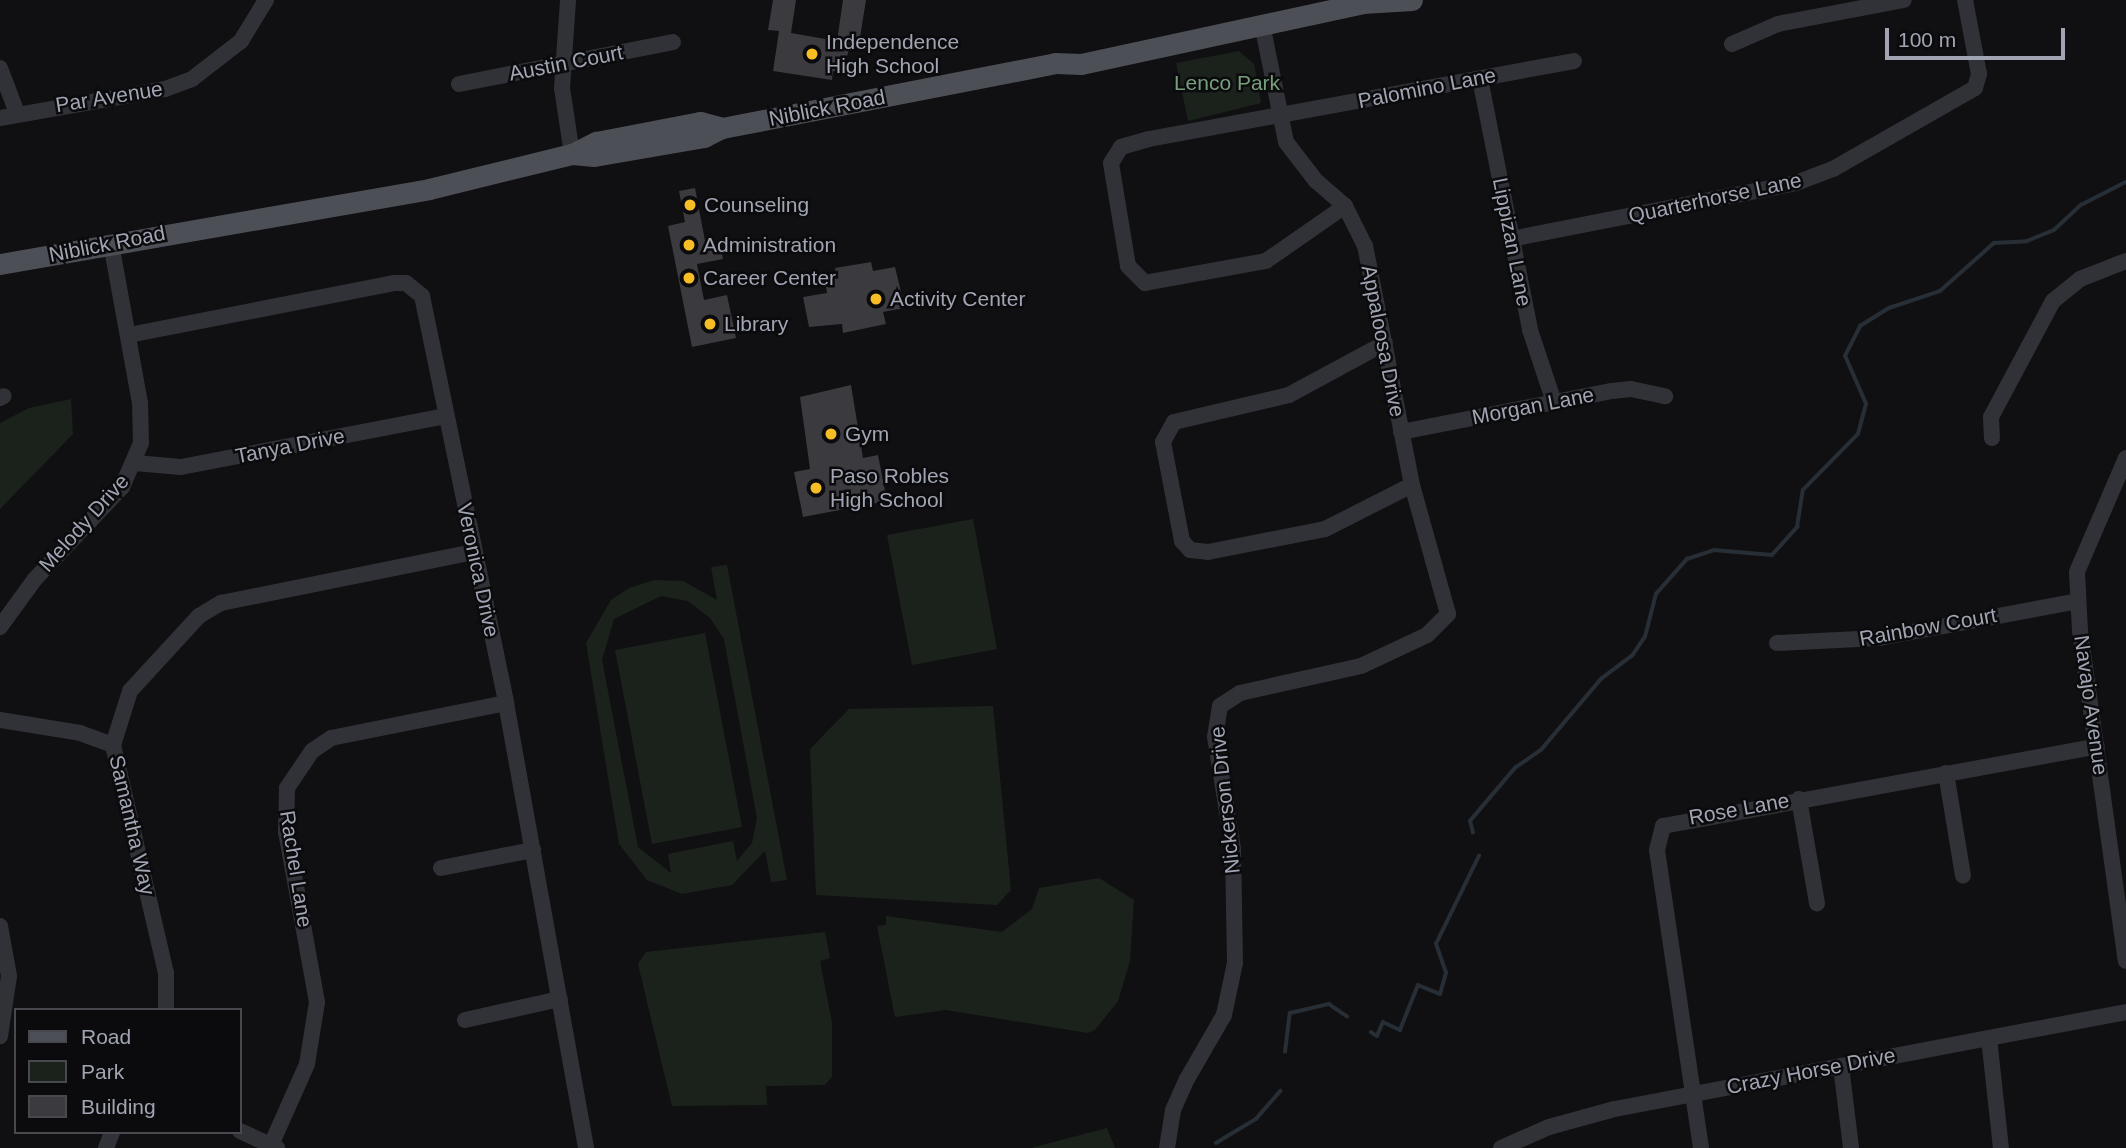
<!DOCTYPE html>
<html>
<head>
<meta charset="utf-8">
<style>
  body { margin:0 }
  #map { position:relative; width:2126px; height:1148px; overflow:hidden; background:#101012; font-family:Arial,sans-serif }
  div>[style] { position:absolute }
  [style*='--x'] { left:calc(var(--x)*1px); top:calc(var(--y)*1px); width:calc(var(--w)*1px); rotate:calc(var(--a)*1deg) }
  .green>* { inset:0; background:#1b221c }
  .stream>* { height:3.5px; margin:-1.75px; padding:0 1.75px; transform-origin:1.75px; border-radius:1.75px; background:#272e36 }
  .building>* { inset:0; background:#3a3a3f }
  .minor>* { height:16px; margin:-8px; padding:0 8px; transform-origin:8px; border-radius:8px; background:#313237 }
  .major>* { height:21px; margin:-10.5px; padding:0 10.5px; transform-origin:10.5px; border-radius:10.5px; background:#4d4f56 }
  .dots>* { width:19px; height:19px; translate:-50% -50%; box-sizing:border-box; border:4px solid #0b0b0d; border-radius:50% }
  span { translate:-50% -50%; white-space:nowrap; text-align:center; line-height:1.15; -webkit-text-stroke:5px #0b0b0d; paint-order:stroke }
  .poi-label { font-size:21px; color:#a1a5b3 }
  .left { translate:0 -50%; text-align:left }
  .street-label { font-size:21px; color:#a1a5b3 }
  .park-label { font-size:21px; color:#779f7c }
  .legend { position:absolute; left:14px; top:1008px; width:228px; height:126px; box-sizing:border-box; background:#0b0b0d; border:2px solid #47494f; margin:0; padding:9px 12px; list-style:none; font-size:21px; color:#a1a5b3 }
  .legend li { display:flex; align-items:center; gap:14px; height:35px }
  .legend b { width:35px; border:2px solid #47494f }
  .scale { position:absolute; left:1885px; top:28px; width:180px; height:32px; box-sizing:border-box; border:4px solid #a1a5b3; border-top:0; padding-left:9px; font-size:21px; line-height:24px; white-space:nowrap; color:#a1a5b3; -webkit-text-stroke:5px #0b0b0d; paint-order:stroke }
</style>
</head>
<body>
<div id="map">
  <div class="green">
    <div style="clip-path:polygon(1239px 51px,1254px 64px,1261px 103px,1188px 121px,1176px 63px)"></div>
    <div style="clip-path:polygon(71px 399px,73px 434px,0 509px,0 423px,29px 408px)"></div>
    <div style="clip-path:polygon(973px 519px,997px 649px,912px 665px,887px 535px)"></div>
    <div style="clip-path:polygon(evenodd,727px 565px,787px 880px,771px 882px,765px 851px,732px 885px,682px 894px,647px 880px,619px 844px,586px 643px,611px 600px,629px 588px,654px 580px,683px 581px,717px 600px,711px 567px,727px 565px,661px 596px,688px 601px,710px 618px,724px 639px,757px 818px,752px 843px,737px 861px,733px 841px,668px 854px,671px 873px,638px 847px,602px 660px,614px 619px,661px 596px)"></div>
    <div style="clip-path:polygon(705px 633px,742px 827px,652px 844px,615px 650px)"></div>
    <div style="clip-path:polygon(993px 706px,1011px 890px,997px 905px,816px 895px,810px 749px,849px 709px)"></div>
    <div style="clip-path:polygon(1099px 878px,1134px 900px,1130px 961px,1118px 1001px,1095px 1030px,1088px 1033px,946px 1010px,895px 1017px,877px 926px,886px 925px,886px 916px,1002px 932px,1032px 909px,1039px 888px)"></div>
    <div style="clip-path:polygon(825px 932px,830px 958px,820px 961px,832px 1022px,832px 1077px,825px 1085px,766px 1086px,767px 1105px,672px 1106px,638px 964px,646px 952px)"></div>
    <div style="clip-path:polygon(1107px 1128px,1115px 1148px,1031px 1148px)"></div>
  </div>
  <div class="stream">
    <div style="--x:1473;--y:833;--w:12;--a:-104"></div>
    <div style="--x:1470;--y:821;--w:70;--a:-49.7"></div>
    <div style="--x:1515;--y:768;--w:32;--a:-35"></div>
    <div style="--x:1541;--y:750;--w:93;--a:-49.8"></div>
    <div style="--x:1601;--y:679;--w:39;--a:-37"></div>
    <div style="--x:1632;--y:656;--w:23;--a:-56"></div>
    <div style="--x:1645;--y:637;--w:44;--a:-75.7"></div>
    <div style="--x:1656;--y:594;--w:47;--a:-48.5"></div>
    <div style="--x:1687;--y:559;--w:28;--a:-18"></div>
    <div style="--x:1714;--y:550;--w:58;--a:4.9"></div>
    <div style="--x:1772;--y:555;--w:38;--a:-48"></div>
    <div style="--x:1797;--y:527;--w:37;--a:-81"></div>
    <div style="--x:1803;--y:490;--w:78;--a:-45.5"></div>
    <div style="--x:1858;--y:434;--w:31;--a:-75"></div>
    <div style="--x:1866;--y:404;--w:52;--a:-113.6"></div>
    <div style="--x:1845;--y:356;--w:34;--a:-63"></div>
    <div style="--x:1860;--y:326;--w:34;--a:-32"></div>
    <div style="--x:1889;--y:308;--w:54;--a:-18.4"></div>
    <div style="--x:1940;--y:291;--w:72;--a:-41.6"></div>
    <div style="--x:1994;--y:243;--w:33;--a:-3"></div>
    <div style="--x:2027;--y:241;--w:29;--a:-22"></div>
    <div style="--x:2054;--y:230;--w:37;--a:-43"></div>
    <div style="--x:2081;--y:205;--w:51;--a:-27.1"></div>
    <div style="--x:1371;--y:1032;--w:7;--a:34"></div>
    <div style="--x:1377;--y:1036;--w:15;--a:-67"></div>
    <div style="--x:1383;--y:1022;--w:19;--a:25"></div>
    <div style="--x:1400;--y:1030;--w:48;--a:-68.2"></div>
    <div style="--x:1418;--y:985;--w:24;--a:22"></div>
    <div style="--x:1440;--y:994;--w:22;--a:-74"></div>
    <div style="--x:1446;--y:973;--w:31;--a:-109"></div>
    <div style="--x:1436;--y:944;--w:98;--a:-64"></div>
    <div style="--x:1285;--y:1052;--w:39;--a:-83"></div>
    <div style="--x:1290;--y:1013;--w:40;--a:-13"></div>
    <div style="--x:1329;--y:1004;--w:22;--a:34"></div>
    <div style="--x:1216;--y:1143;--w:47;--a:-31"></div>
    <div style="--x:1256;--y:1119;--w:37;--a:-49"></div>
  </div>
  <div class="building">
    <div style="clip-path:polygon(773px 0,796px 0,791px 33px,837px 41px,843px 0,866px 0,859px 44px,851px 43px,842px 73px,833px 71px,832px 80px,773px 71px,779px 31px,768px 30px)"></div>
    <div style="clip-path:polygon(695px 188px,706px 246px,720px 244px,723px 259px,697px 264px,704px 300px,727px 295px,736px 338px,692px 347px,668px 226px,685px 222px,679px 191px)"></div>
    <div style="clip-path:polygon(871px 262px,873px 271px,895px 267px,902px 296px,923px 291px,925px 304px,883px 312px,886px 324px,843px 333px,842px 324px,809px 327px,803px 297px,827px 293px,825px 281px,837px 278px,835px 268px)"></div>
    <div style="clip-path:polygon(851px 385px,863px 458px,878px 455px,887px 501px,803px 517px,794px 472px,810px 469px,800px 397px)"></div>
  </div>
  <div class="minor">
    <div style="--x:568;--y:0;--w:88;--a:93.9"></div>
    <div style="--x:562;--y:88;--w:67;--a:81.4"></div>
    <div style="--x:1732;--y:44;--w:50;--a:-23.5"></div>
    <div style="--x:1778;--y:24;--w:128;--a:-10.8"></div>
    <div style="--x:0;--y:68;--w:48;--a:69.3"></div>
    <div style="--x:1480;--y:79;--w:256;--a:78.7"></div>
    <div style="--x:1530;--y:330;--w:76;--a:71.6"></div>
    <div style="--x:459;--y:84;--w:218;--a:-11.1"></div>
    <div style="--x:0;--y:118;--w:168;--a:-10"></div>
    <div style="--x:165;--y:89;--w:29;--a:-20"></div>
    <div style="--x:192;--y:79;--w:62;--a:-37.8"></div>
    <div style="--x:241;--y:41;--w:48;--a:-58.6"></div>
    <div style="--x:1345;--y:206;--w:96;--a:145.2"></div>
    <div style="--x:1266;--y:261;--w:123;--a:169.7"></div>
    <div style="--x:1145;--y:283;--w:24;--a:-135"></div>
    <div style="--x:1128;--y:266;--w:104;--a:-99.4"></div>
    <div style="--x:1111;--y:163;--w:19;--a:-58"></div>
    <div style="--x:1121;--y:147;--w:29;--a:-16"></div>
    <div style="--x:1149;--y:139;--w:432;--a:-10.4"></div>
    <div style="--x:1511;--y:239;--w:290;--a:-11.1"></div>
    <div style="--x:1796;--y:183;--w:40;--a:-21"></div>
    <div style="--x:1833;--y:169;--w:163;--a:-29.7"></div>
    <div style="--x:1975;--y:88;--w:15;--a:-74"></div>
    <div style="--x:1979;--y:74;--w:75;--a:-100.7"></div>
    <div style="--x:129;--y:335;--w:271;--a:-11.1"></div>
    <div style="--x:395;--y:283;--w:11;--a:0"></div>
    <div style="--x:406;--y:283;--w:21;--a:39"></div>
    <div style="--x:422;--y:296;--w:416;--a:78.3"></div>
    <div style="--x:506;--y:703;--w:452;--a:79.8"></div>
    <div style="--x:1385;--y:343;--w:109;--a:151.6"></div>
    <div style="--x:1289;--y:395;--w:118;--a:166.8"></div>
    <div style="--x:1174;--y:422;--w:23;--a:119"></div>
    <div style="--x:1163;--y:442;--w:101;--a:79.1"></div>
    <div style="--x:1182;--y:541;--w:12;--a:48"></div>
    <div style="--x:1190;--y:550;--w:18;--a:6"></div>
    <div style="--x:1208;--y:552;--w:119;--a:-11.1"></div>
    <div style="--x:1325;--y:529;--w:97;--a:-26.8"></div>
    <div style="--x:0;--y:398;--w:4;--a:-27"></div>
    <div style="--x:1401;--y:432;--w:215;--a:-11"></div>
    <div style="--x:1612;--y:391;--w:19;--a:-6"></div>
    <div style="--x:1631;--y:389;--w:35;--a:12"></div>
    <div style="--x:1992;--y:438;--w:21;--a:-93"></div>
    <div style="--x:1991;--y:417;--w:132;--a:-61.9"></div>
    <div style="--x:2053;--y:301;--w:35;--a:-39"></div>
    <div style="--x:2080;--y:279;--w:49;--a:-21.4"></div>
    <div style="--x:2126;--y:458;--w:124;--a:113.3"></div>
    <div style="--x:2077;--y:572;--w:59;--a:87.1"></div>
    <div style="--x:2080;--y:631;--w:333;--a:82.1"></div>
    <div style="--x:135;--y:463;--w:46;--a:5"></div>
    <div style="--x:181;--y:467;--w:269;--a:-10.9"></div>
    <div style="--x:0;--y:627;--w:59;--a:-53.9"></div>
    <div style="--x:35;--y:579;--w:127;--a:-46.6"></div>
    <div style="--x:122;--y:487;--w:48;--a:-66.6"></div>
    <div style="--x:141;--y:443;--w:40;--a:-91.4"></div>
    <div style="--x:140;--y:403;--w:162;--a:-100.3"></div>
    <div style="--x:1777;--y:643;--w:102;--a:-2.8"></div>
    <div style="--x:1879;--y:638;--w:202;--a:-10.5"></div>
    <div style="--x:0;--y:720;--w:81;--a:9.2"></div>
    <div style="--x:80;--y:733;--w:35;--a:20"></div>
    <div style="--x:1946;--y:773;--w:104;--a:80.6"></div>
    <div style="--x:1799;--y:799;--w:106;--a:80.2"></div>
    <div style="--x:441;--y:868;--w:94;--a:-11.1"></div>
    <div style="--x:0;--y:926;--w:51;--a:79.8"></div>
    <div style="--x:9;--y:976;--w:61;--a:98.5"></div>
    <div style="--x:166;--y:1010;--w:37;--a:-90"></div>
    <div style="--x:166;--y:973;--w:234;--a:-103.1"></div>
    <div style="--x:113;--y:745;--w:57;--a:-72.5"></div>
    <div style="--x:130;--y:691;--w:102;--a:-47.4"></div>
    <div style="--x:199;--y:616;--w:26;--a:-31"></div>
    <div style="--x:221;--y:603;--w:257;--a:-11.4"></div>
    <div style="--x:465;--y:1020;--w:97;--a:-12.5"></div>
    <div style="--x:1989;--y:1038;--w:111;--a:83.8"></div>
    <div style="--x:1841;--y:1066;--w:83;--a:83"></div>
    <div style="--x:240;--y:1131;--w:41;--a:24.7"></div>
    <div style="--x:271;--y:1145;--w:89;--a:-66"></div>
    <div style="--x:307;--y:1064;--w:63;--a:-80.8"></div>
    <div style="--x:317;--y:1002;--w:173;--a:-100.3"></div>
    <div style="--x:286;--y:832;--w:44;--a:-88.7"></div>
    <div style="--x:287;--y:788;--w:45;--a:-56"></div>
    <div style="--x:312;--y:751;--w:23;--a:-34"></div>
    <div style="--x:331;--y:738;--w:178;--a:-11.3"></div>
    <div style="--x:106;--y:1148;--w:17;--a:-69"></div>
    <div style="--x:1167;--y:1148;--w:38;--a:-81"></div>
    <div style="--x:1173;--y:1110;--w:34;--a:-66"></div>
    <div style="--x:1187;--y:1079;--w:74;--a:-60"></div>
    <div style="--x:1224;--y:1015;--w:53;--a:-78.1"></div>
    <div style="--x:1235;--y:963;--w:114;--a:-91"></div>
    <div style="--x:1233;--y:849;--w:113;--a:-99.1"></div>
    <div style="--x:1215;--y:737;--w:31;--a:-81"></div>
    <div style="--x:1220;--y:706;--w:24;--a:-33"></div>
    <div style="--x:1240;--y:693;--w:124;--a:-12.6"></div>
    <div style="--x:1361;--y:666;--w:73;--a:-25.2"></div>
    <div style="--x:1427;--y:635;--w:30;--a:-45"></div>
    <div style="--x:1448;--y:614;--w:134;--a:-105.6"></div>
    <div style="--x:1412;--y:485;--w:244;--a:-101.1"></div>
    <div style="--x:1365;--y:246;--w:45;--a:-116.6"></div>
    <div style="--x:1345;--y:206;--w:38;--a:-139"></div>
    <div style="--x:1316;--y:181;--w:49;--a:-127.6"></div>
    <div style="--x:1286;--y:142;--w:120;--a:-101.5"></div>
    <div style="--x:1501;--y:1148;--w:52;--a:-23.6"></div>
    <div style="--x:1549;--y:1127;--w:68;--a:-15.3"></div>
    <div style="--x:1615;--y:1109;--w:520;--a:-10.75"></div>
    <div style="--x:1701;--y:1148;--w:301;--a:-98.4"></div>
    <div style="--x:1657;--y:850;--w:25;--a:-76"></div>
    <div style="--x:1663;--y:826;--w:441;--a:-10.4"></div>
  </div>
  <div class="major">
    <div style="--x:572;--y:154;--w:22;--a:5"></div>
    <div style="--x:594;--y:156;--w:112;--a:-9.8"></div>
    <div style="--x:704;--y:137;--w:20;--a:-27"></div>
    <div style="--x:722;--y:128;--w:339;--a:-11"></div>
    <div style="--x:1055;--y:63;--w:26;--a:2"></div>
    <div style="--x:1081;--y:64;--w:288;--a:-12.2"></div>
    <div style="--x:1362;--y:3;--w:50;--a:-3.4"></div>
    <div style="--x:0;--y:264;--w:436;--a:-9.9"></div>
    <div style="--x:429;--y:189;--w:147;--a:-13.8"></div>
    <div style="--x:572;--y:154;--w:27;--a:-27"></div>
    <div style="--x:596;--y:142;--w:106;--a:-10.9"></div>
    <div style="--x:700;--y:122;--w:23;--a:15"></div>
  </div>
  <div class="dots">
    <div style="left:812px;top:54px;background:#f6bd24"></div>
    <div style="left:690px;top:205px;background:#f6bd24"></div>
    <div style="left:689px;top:245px;background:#f6bd24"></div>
    <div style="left:689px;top:278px;background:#f6bd24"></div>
    <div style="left:876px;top:299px;background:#f6bd24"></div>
    <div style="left:710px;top:324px;background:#f6bd24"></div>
    <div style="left:831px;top:434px;background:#f6bd24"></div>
    <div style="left:816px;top:488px;background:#f6bd24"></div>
  </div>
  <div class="poi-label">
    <span class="left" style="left:826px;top:54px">Independence<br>High School</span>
    <span class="left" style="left:704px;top:205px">Counseling</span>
    <span class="left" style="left:703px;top:245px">Administration</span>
    <span class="left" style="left:703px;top:278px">Career Center</span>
    <span class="left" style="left:890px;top:299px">Activity Center</span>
    <span class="left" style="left:724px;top:324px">Library</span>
    <span class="left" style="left:845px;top:434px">Gym</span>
    <span class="left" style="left:830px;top:488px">Paso Robles<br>High School</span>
  </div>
  <div class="street-label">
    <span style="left:566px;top:63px;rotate:-11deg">Austin Court</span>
    <span style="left:1427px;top:88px;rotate:-11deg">Palomino Lane</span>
    <span style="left:109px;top:97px;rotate:-9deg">Par Avenue</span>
    <span style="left:827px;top:108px;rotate:-11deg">Niblick Road</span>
    <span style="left:1715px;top:198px;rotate:-12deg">Quarterhorse Lane</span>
    <span style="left:1512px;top:242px;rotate:79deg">Lippizan Lane</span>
    <span style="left:107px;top:244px;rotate:-11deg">Niblick Road</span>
    <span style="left:1383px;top:341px;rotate:79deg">Appaloosa Drive</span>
    <span style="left:1533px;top:406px;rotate:-11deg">Morgan Lane</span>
    <span style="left:290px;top:446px;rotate:-11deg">Tanya Drive</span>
    <span style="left:84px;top:523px;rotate:-48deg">Melody Drive</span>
    <span style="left:478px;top:570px;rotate:78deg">Veronica Drive</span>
    <span style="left:1928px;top:627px;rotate:-10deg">Rainbow Court</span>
    <span style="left:2091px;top:705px;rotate:82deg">Navajo Avenue</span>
    <span style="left:1225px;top:800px;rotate:-96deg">Nickerson Drive</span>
    <span style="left:1739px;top:809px;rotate:-10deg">Rose Lane</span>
    <span style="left:132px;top:825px;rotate:77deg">Samantha Way</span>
    <span style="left:296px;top:869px;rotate:81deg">Rachel Lane</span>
    <span style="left:1811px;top:1071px;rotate:-11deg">Crazy Horse Drive</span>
  </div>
  <div class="park-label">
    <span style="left:1227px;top:83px">Lenco Park</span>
  </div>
  <ul class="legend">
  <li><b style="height:9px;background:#4d4f56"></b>Road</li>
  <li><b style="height:19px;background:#1b221c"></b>Park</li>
  <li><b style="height:19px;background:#3a3a3f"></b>Building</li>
  </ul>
  <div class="scale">100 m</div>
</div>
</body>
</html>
